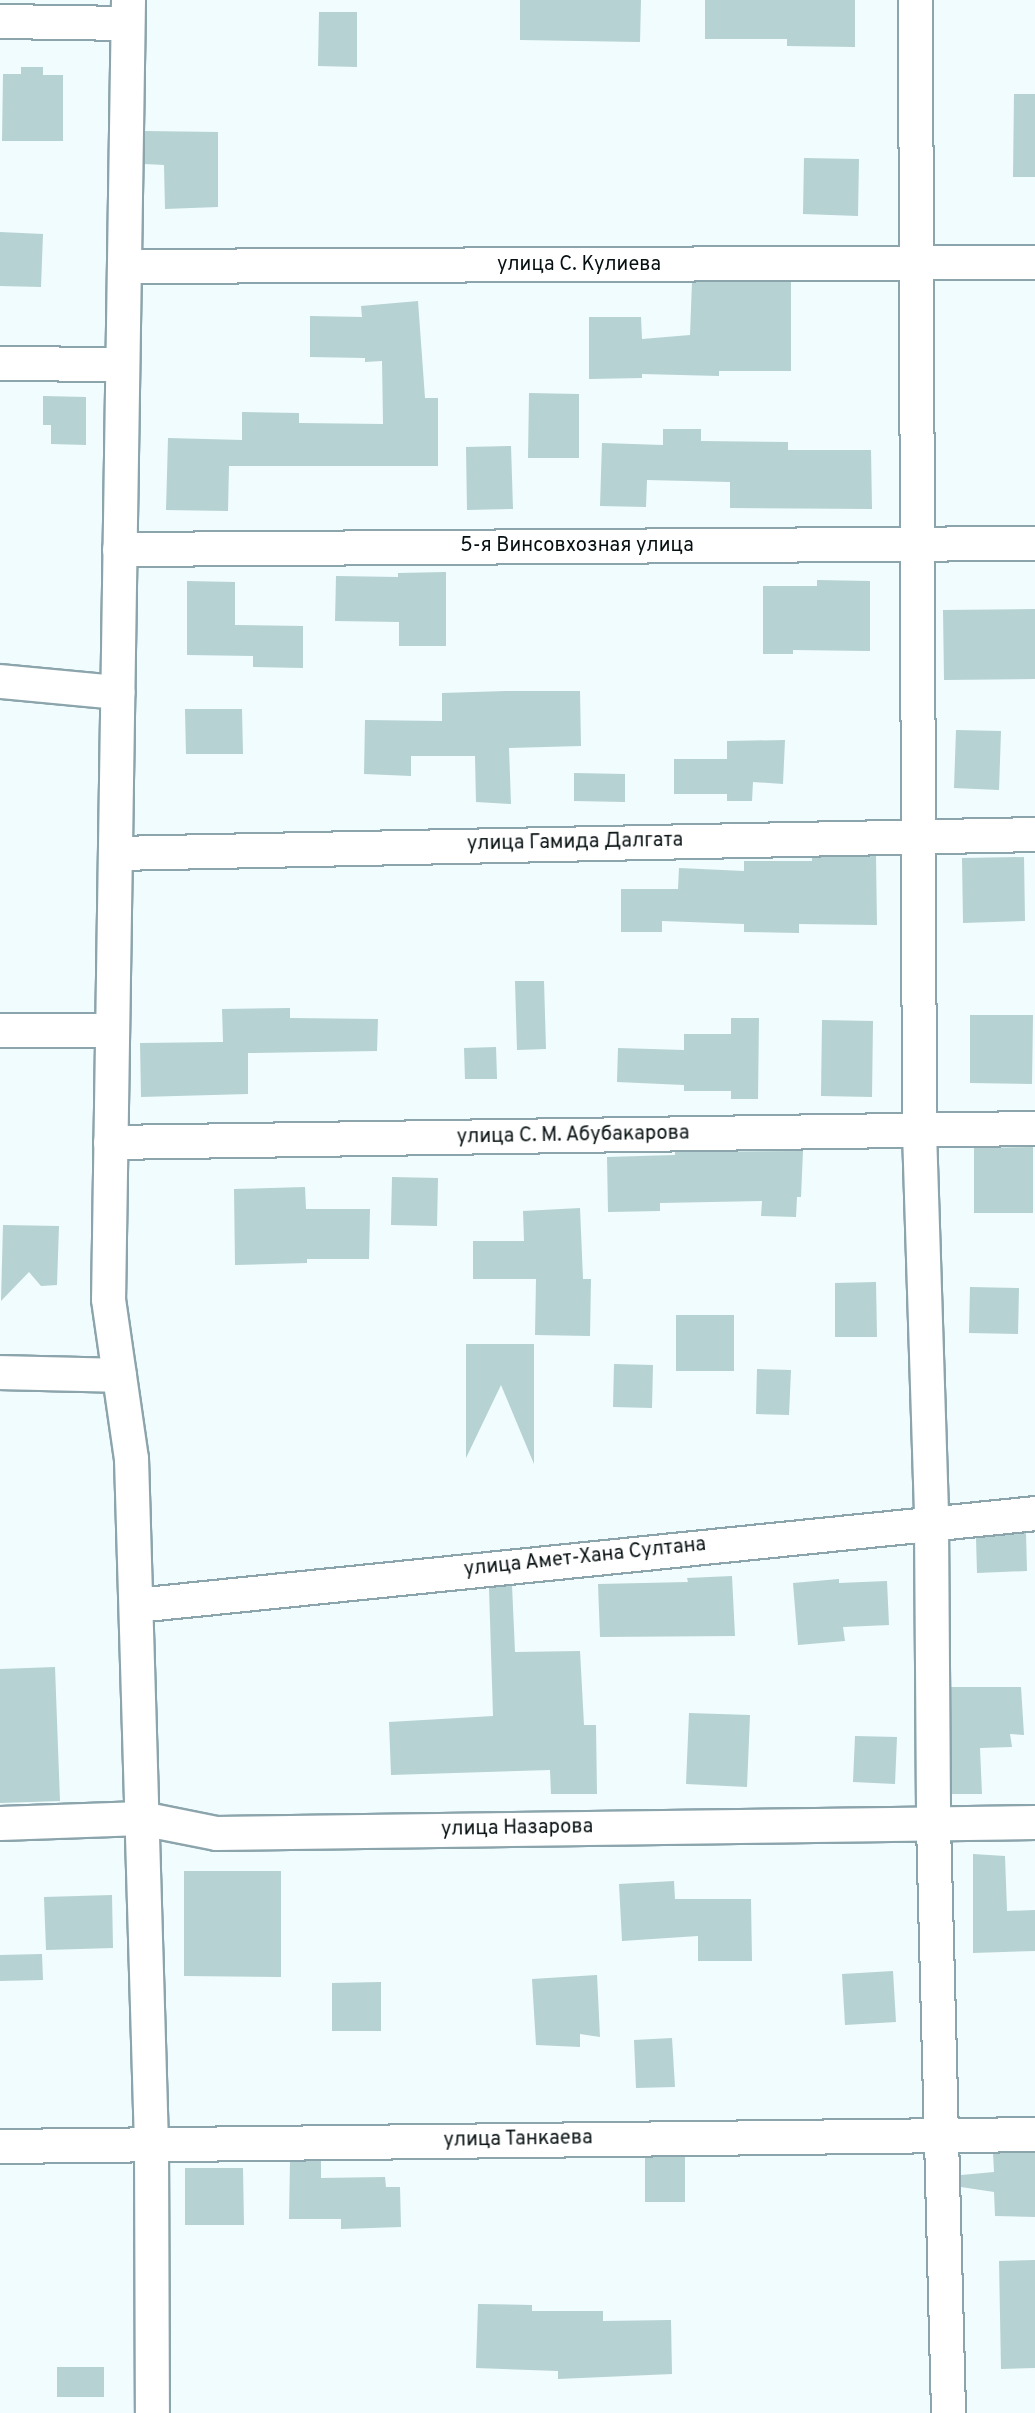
<!DOCTYPE html>
<html>
<head>
<meta charset="utf-8">
<style>
  body { margin:0 }
  #map { position:relative; width:1035px; height:2413px; overflow:hidden; background:#f1fcff; font-family:Overpass,sans-serif }
  div>[style] { position:absolute }
  [style*='--x'] { left:calc(var(--x)*1px); top:calc(var(--y)*1px); width:calc(var(--w)*1px); rotate:calc(var(--a)*1deg) }
  .building>* { inset:0; background:#b6d2d2 }
  .roads { filter:drop-shadow(2px 0 #8ca5ac) drop-shadow(-2px 0 #8ca5ac) drop-shadow(0 2px #8ca5ac) drop-shadow(0 -2px #8ca5ac) }
  .minor>* { height:33px; margin:-16.5px; padding:0 16.5px; transform-origin:16.5px; border-radius:16.5px; background:#fff }
  span { translate:-50% -50%; white-space:nowrap; text-align:center; line-height:1.15; -webkit-text-stroke:5px #fff; paint-order:stroke }
  .street-label { font-size:20px; color:#060f11 }
</style>
</head>
<body>
<div id="map">
  <div class="building">
    <div style="clip-path:polygon(520px 0,641px 0,640px 42px,520px 40px)"></div>
    <div style="clip-path:polygon(705px 0,855px 0,855px 47px,787px 46px,787px 39px,705px 39px)"></div>
    <div style="clip-path:polygon(319px 12px,357px 12px,357px 67px,318px 66px)"></div>
    <div style="clip-path:polygon(21px 67px,43px 67px,43px 75px,63px 75px,63px 141px,2px 141px,3px 74px,21px 74px)"></div>
    <div style="clip-path:polygon(1014px 94px,1035px 94px,1035px 177px,1013px 177px)"></div>
    <div style="clip-path:polygon(145px 131px,218px 132px,218px 207px,165px 209px,164px 165px,144px 164px)"></div>
    <div style="clip-path:polygon(804px 158px,859px 159px,858px 216px,803px 214px)"></div>
    <div style="clip-path:polygon(0 232px,43px 234px,41px 287px,0 286px)"></div>
    <div style="clip-path:polygon(692px 282px,791px 282px,791px 371px,719px 371px,719px 376px,642px 374px,642px 378px,589px 379px,589px 317px,641px 317px,642px 339px,690px 335px)"></div>
    <div style="clip-path:polygon(418px 301px,425px 398px,438px 398px,438px 466px,229px 466px,228px 511px,166px 510px,168px 438px,242px 440px,242px 412px,299px 413px,299px 423px,383px 424px,382px 361px,365px 362px,365px 358px,310px 357px,310px 316px,362px 317px,361px 306px)"></div>
    <div style="clip-path:polygon(529px 393px,579px 394px,579px 458px,528px 458px)"></div>
    <div style="clip-path:polygon(43px 396px,86px 397px,86px 445px,51px 444px,51px 425px,43px 425px)"></div>
    <div style="clip-path:polygon(663px 429px,701px 429px,701px 441px,788px 442px,788px 450px,871px 450px,872px 509px,730px 508px,730px 482px,647px 480px,646px 507px,600px 506px,602px 443px,663px 445px)"></div>
    <div style="clip-path:polygon(511px 446px,513px 509px,467px 510px,466px 447px)"></div>
    <div style="clip-path:polygon(446px 572px,446px 646px,399px 646px,399px 622px,335px 621px,336px 576px,398px 577px,398px 573px)"></div>
    <div style="clip-path:polygon(817px 580px,870px 581px,870px 651px,793px 650px,793px 654px,763px 654px,763px 586px,817px 586px)"></div>
    <div style="clip-path:polygon(187px 581px,235px 582px,235px 625px,303px 626px,303px 668px,253px 667px,253px 656px,187px 655px)"></div>
    <div style="clip-path:polygon(1035px 609px,1035px 679px,944px 680px,943px 610px)"></div>
    <div style="clip-path:polygon(506px 691px,580px 691px,581px 746px,509px 748px,511px 804px,476px 802px,475px 756px,411px 756px,411px 776px,364px 774px,365px 720px,442px 721px,442px 693px)"></div>
    <div style="clip-path:polygon(185px 709px,242px 709px,243px 754px,186px 754px)"></div>
    <div style="clip-path:polygon(956px 730px,1001px 731px,999px 790px,954px 788px)"></div>
    <div style="clip-path:polygon(785px 740px,783px 784px,753px 782px,752px 801px,727px 801px,727px 794px,674px 794px,674px 759px,727px 759px,727px 741px)"></div>
    <div style="clip-path:polygon(574px 773px,625px 774px,625px 802px,574px 801px)"></div>
    <div style="clip-path:polygon(876px 856px,877px 925px,799px 924px,799px 933px,744px 932px,744px 924px,662px 921px,662px 932px,621px 932px,621px 889px,678px 889px,679px 868px,744px 871px,744px 861px,812px 861px,812px 857px)"></div>
    <div style="clip-path:polygon(1024px 857px,1025px 921px,963px 923px,962px 858px)"></div>
    <div style="clip-path:polygon(515px 981px,544px 981px,546px 1049px,517px 1050px)"></div>
    <div style="clip-path:polygon(290px 1008px,290px 1018px,378px 1019px,377px 1051px,248px 1053px,248px 1094px,141px 1097px,140px 1043px,223px 1042px,222px 1009px)"></div>
    <div style="clip-path:polygon(970px 1015px,1033px 1015px,1032px 1084px,970px 1083px)"></div>
    <div style="clip-path:polygon(731px 1018px,759px 1018px,758px 1099px,731px 1099px,731px 1091px,684px 1091px,684px 1085px,617px 1082px,618px 1048px,684px 1050px,684px 1034px,731px 1034px)"></div>
    <div style="clip-path:polygon(822px 1020px,873px 1021px,872px 1097px,821px 1096px)"></div>
    <div style="clip-path:polygon(496px 1047px,497px 1079px,465px 1079px,464px 1048px)"></div>
    <div style="clip-path:polygon(1033px 1147px,1033px 1213px,974px 1213px,974px 1148px)"></div>
    <div style="clip-path:polygon(803px 1151px,801px 1197px,797px 1197px,796px 1217px,761px 1216px,762px 1201px,660px 1203px,660px 1211px,608px 1212px,607px 1157px,675px 1155px,675px 1152px)"></div>
    <div style="clip-path:polygon(392px 1177px,438px 1178px,437px 1226px,391px 1225px)"></div>
    <div style="clip-path:polygon(305px 1187px,306px 1209px,370px 1209px,369px 1259px,307px 1259px,307px 1263px,235px 1265px,234px 1189px)"></div>
    <div style="clip-path:polygon(580px 1208px,583px 1279px,591px 1279px,590px 1336px,535px 1335px,536px 1279px,473px 1279px,473px 1241px,524px 1241px,523px 1211px)"></div>
    <div style="clip-path:polygon(3px 1225px,59px 1226px,57px 1285px,41px 1286px,29px 1272px,1px 1301px)"></div>
    <div style="clip-path:polygon(876px 1282px,877px 1337px,835px 1337px,835px 1283px)"></div>
    <div style="clip-path:polygon(970px 1287px,1019px 1288px,1018px 1334px,969px 1333px)"></div>
    <div style="clip-path:polygon(676px 1315px,734px 1315px,734px 1371px,676px 1371px)"></div>
    <div style="clip-path:polygon(466px 1344px,534px 1344px,534px 1464px,501px 1385px,466px 1458px)"></div>
    <div style="clip-path:polygon(614px 1364px,653px 1365px,652px 1408px,613px 1407px)"></div>
    <div style="clip-path:polygon(757px 1369px,791px 1370px,789px 1415px,756px 1414px)"></div>
    <div style="clip-path:polygon(1026px 1533px,1027px 1571px,977px 1573px,976px 1538px)"></div>
    <div style="clip-path:polygon(732px 1576px,735px 1636px,600px 1637px,598px 1584px,688px 1582px,687px 1578px)"></div>
    <div style="clip-path:polygon(839px 1579px,839px 1583px,887px 1581px,889px 1625px,843px 1627px,845px 1641px,798px 1645px,793px 1583px)"></div>
    <div style="clip-path:polygon(512px 1585px,515px 1652px,580px 1651px,584px 1725px,596px 1725px,597px 1794px,551px 1794px,550px 1770px,391px 1775px,389px 1722px,493px 1716px,489px 1588px)"></div>
    <div style="clip-path:polygon(55px 1667px,60px 1801px,0 1803px,0 1669px)"></div>
    <div style="clip-path:polygon(951px 1687px,1021px 1687px,1024px 1735px,1010px 1734px,1012px 1747px,980px 1748px,982px 1794px,952px 1794px)"></div>
    <div style="clip-path:polygon(689px 1713px,750px 1715px,747px 1787px,686px 1784px)"></div>
    <div style="clip-path:polygon(855px 1736px,897px 1737px,895px 1784px,853px 1782px)"></div>
    <div style="clip-path:polygon(973px 1854px,1005px 1856px,1007px 1911px,1035px 1910px,1035px 1951px,973px 1953px)"></div>
    <div style="clip-path:polygon(184px 1871px,281px 1871px,281px 1977px,184px 1976px)"></div>
    <div style="clip-path:polygon(674px 1881px,675px 1899px,751px 1899px,752px 1961px,698px 1961px,698px 1936px,622px 1941px,619px 1884px)"></div>
    <div style="clip-path:polygon(112px 1895px,113px 1948px,46px 1950px,44px 1897px)"></div>
    <div style="clip-path:polygon(42px 1954px,43px 1980px,0 1981px,0 1955px)"></div>
    <div style="clip-path:polygon(893px 1971px,896px 2022px,845px 2025px,842px 1974px)"></div>
    <div style="clip-path:polygon(597px 1975px,600px 2037px,580px 2034px,580px 2047px,536px 2045px,532px 1979px)"></div>
    <div style="clip-path:polygon(381px 1982px,381px 2031px,332px 2031px,332px 1983px)"></div>
    <div style="clip-path:polygon(672px 2038px,675px 2087px,636px 2088px,634px 2040px)"></div>
    <div style="clip-path:polygon(993px 2153px,1035px 2153px,1035px 2217px,995px 2216px,994px 2192px,961px 2187px,961px 2175px,994px 2172px)"></div>
    <div style="clip-path:polygon(645px 2157px,685px 2157px,685px 2202px,645px 2202px)"></div>
    <div style="clip-path:polygon(290px 2161px,321px 2161px,321px 2178px,385px 2177px,386px 2187px,400px 2187px,401px 2227px,341px 2229px,341px 2219px,289px 2219px)"></div>
    <div style="clip-path:polygon(185px 2168px,243px 2168px,244px 2225px,185px 2225px)"></div>
    <div style="clip-path:polygon(1035px 2260px,1035px 2368px,1001px 2369px,999px 2261px)"></div>
    <div style="clip-path:polygon(478px 2304px,532px 2305px,532px 2311px,603px 2311px,603px 2321px,671px 2320px,672px 2374px,558px 2379px,558px 2371px,476px 2368px)"></div>
    <div style="clip-path:polygon(57px 2367px,104px 2367px,104px 2397px,57px 2397px)"></div>
  </div>
  <div class="roads">
    <div class="minor">
      <div style="--x:128;--y:0;--w:1299;--a:90.88"></div>
      <div style="--x:108;--y:1299;--w:161;--a:81.8"></div>
      <div style="--x:131;--y:1458;--w:687;--a:88.33"></div>
      <div style="--x:151;--y:2145;--w:268;--a:89.8"></div>
      <div style="--x:915;--y:0;--w:1131;--a:89.8"></div>
      <div style="--x:919;--y:1131;--w:391;--a:88.2"></div>
      <div style="--x:931;--y:1522;--w:301;--a:89.6"></div>
      <div style="--x:933;--y:1823;--w:590;--a:88.54"></div>
      <div style="--x:0;--y:21;--w:127;--a:0.9"></div>
      <div style="--x:124;--y:266;--w:911;--a:-0.25"></div>
      <div style="--x:0;--y:363;--w:122;--a:0.5"></div>
      <div style="--x:119;--y:549;--w:916;--a:-0.38"></div>
      <div style="--x:0;--y:681;--w:118;--a:5.4"></div>
      <div style="--x:115;--y:853;--w:920;--a:-1.18"></div>
      <div style="--x:0;--y:1030;--w:112;--a:0"></div>
      <div style="--x:110;--y:1142;--w:925;--a:-0.87"></div>
      <div style="--x:0;--y:1372;--w:119;--a:1.4"></div>
      <div style="--x:136;--y:1605;--w:904;--a:-5.84"></div>
      <div style="--x:0;--y:1823;--w:141;--a:-2"></div>
      <div style="--x:141;--y:1818;--w:76;--a:11.3"></div>
      <div style="--x:216;--y:1833;--w:819;--a:-0.77"></div>
      <div style="--x:0;--y:2146;--w:1035;--a:-0.66"></div>
    </div>
  </div>
  <div class="street-label">
    <span style="left:579px;top:265px">улица С. Кулиева</span>
    <span style="left:577px;top:546px">5-я Винсовхозная улица</span>
    <span style="left:575px;top:843px;rotate:-1deg">улица Гамида Далгата</span>
    <span style="left:573px;top:1136px;rotate:-1deg">улица С. М. Абубакарова</span>
    <span style="left:585px;top:1558px;rotate:-6deg">улица Амет-Хана Султана</span>
    <span style="left:517px;top:1829px;rotate:-1deg">улица Назарова</span>
    <span style="left:518px;top:2140px;rotate:-1deg">улица Танкаева</span>
  </div>
</div>
</body>
</html>
